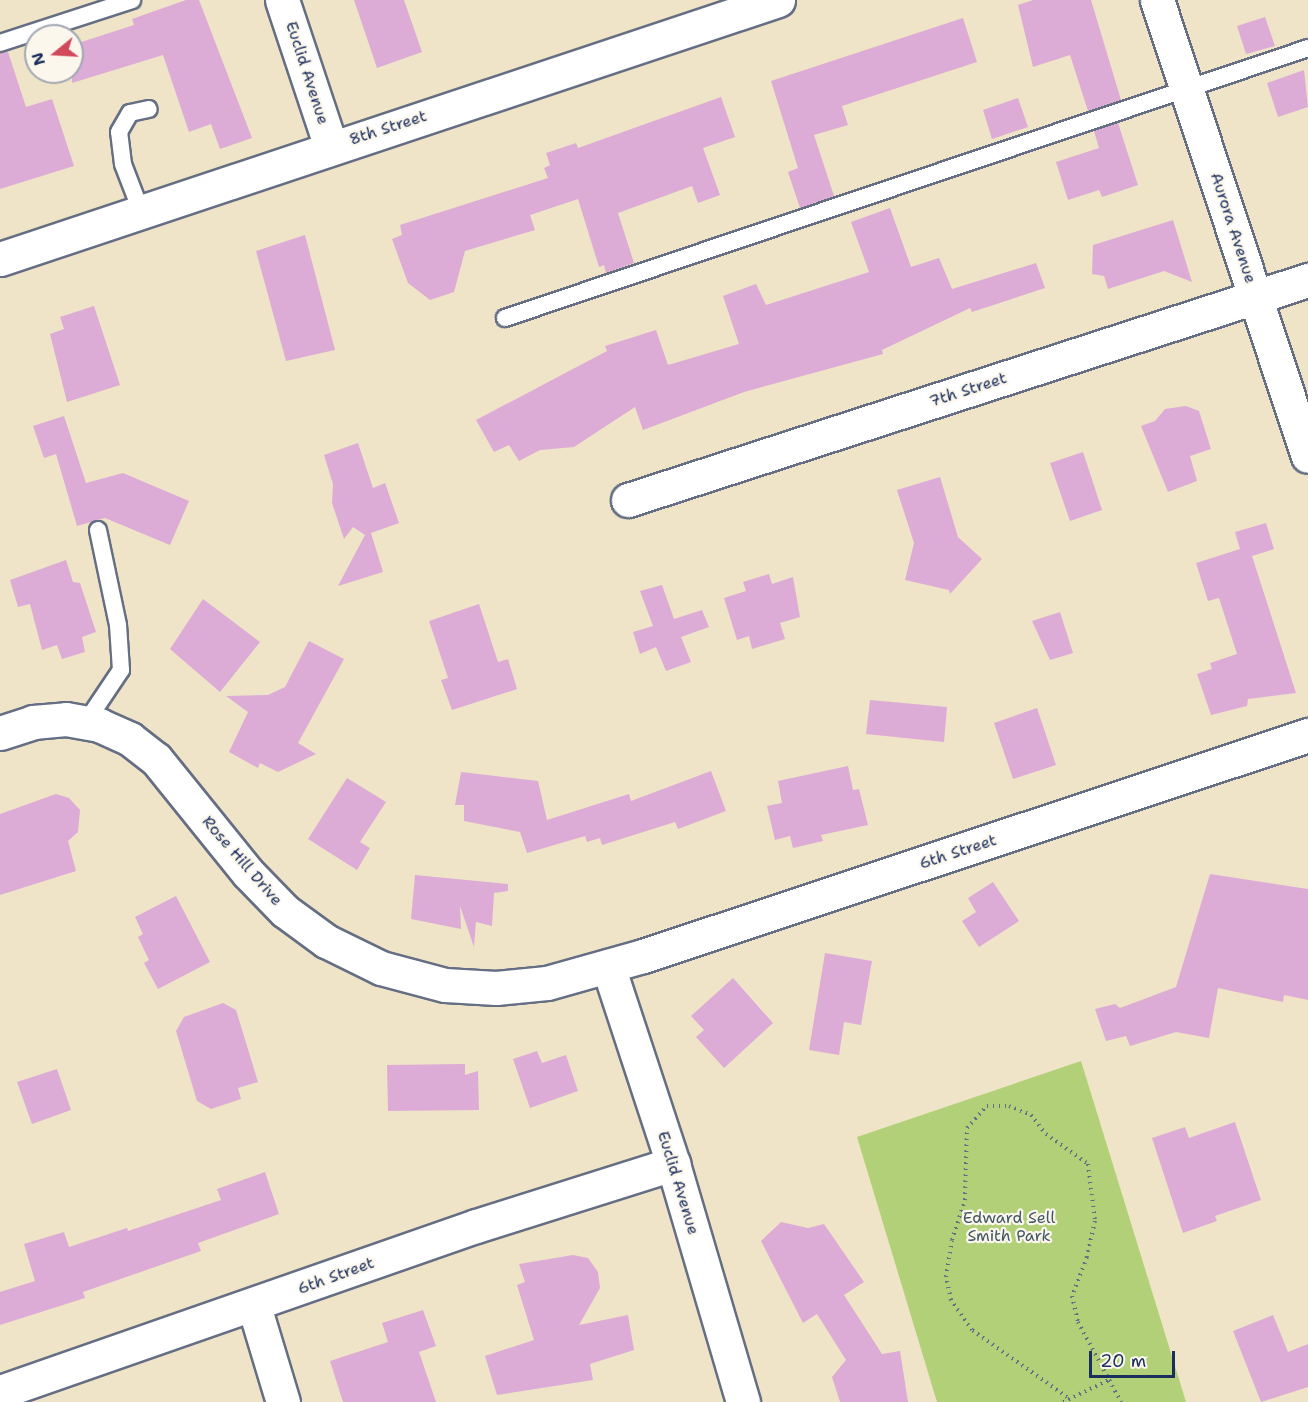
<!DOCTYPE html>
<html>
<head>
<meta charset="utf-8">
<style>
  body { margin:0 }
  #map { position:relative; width:1308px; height:1402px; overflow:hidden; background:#efe4c7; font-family:"Shantell Sans",sans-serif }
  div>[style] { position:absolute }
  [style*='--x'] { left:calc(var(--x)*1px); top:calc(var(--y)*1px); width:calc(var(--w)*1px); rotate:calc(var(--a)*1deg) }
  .green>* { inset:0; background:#b1d077 }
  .building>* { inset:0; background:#dcacd6 }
  .path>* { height:4px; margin-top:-2px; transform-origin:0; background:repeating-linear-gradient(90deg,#656e83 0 1.5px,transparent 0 6px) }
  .roads { filter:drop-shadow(2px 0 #656e83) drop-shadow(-2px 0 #656e83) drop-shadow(0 2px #656e83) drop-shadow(0 -2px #656e83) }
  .lane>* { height:16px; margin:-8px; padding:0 8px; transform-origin:8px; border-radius:8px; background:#fff }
  .street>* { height:33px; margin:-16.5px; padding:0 16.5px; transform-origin:16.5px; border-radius:16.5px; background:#fff }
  span { translate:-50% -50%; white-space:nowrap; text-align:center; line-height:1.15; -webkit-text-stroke:4.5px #fbf7ec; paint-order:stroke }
  .street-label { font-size:16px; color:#1b2f5e }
  .park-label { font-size:16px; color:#405764 }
  .north { position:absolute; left:24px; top:24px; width:60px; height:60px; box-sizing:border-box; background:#fbf7ec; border:2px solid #a1a7b3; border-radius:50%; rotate:252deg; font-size:16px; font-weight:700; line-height:24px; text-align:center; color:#1b2f5e }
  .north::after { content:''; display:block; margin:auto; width:21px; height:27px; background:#d1495b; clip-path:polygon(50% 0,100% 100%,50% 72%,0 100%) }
  .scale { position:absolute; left:1089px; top:1351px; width:86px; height:27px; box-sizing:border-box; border:3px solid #1b2f5e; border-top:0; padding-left:8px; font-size:18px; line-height:21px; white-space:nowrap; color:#1b2f5e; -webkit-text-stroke:4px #fbf7ec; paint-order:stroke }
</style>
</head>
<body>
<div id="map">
  <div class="green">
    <div style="clip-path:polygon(1081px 1061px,1186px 1402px,937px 1402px,857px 1137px)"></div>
  </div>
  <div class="building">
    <div style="clip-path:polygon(186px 0,199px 0,252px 138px,220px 149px,211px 124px,189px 132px,163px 55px,72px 83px,72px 45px,134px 25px,132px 19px)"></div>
    <div style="clip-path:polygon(354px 0,404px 0,422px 52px,377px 68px)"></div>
    <div style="clip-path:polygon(1033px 0,1091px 0,1121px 100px,1088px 111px,1070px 55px,1033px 67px,1018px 5px)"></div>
    <div style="clip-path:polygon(1265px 17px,1275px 46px,1246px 54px,1237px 26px)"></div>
    <div style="clip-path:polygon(963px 18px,977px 62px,842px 106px,848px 125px,814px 135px,834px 196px,800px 208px,788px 172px,798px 168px,771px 81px)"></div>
    <div style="clip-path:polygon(8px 52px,26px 107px,52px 99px,74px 166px,0 189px,0 53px)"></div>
    <div style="clip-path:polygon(1304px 70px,1308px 107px,1278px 117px,1267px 83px)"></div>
    <div style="clip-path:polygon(721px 97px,735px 137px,703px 148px,720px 195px,698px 203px,692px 186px,618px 213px,634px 263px,606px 273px,604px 265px,599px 267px,578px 199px,530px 215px,535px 230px,465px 251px,454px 292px,430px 300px,408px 283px,392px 239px,402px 235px,400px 225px,548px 178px,544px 168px,550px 165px,546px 153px,576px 143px,578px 148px)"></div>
    <div style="clip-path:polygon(1018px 98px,1028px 127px,992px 139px,983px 110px)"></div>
    <div style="clip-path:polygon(1118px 123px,1138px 185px,1102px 197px,1099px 190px,1068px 200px,1056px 162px,1099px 148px,1094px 131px)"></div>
    <div style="clip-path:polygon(890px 208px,911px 267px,939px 258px,952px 289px,1036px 263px,1045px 288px,972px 312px,970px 308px,882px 350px,883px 354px,744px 392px,643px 430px,635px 407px,574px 447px,540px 450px,519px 461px,509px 445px,494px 452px,476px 420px,607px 351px,605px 346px,656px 330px,668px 365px,739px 344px,723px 296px,756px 284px,766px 305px,869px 272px,851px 222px)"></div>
    <div style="clip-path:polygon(1173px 220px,1192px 282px,1164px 271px,1108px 289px,1104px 276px,1092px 274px,1093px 245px)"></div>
    <div style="clip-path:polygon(305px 235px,335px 350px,286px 361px,256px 251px)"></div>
    <div style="clip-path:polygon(94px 306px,120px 385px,67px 402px,50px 334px,64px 329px,60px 317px)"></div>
    <div style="clip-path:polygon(1186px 406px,1199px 411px,1211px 449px,1190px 456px,1197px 481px,1168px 492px,1141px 426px,1155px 421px,1165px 409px)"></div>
    <div style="clip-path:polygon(64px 416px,86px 483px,123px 473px,189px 501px,170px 545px,105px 518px,77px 526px,56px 454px,44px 458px,33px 426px)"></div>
    <div style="clip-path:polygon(358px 443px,373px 488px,385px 483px,399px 523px,371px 533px,383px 572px,338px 586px,365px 535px,353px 527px,344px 539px,332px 503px,333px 484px,324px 455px)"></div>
    <div style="clip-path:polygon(1083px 452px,1102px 510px,1070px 521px,1050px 463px)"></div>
    <div style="clip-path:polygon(940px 477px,958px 537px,982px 559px,950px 594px,949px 590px,905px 580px,914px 543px,897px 490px)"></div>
    <div style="clip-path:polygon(1266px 523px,1274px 549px,1252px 556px,1296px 693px,1248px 699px,1247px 706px,1211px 715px,1197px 674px,1212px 669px,1210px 663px,1237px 654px,1219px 598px,1208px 601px,1196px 563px,1240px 549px,1235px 532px)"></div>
    <div style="clip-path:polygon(66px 560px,73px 582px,80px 583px,96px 632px,82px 637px,85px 652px,62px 659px,57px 645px,42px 650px,30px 604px,18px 607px,10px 580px)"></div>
    <div style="clip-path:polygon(769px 574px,772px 584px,793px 577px,800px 617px,780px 623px,785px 639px,752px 649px,749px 636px,737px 640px,724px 598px,746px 591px,743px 582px)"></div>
    <div style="clip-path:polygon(662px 585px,674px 619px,702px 610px,709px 627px,681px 637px,691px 662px,666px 671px,656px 647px,640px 654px,633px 632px,653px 626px,640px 591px)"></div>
    <div style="clip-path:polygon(203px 599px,260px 642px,220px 692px,170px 649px)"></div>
    <div style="clip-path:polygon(479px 604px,498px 662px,508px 659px,517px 689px,452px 710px,441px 680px,448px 678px,429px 621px)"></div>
    <div style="clip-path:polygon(1060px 612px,1073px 653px,1050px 660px,1032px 621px)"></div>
    <div style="clip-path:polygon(309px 641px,344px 659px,298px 743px,316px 754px,278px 772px,260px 763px,258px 768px,229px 752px,248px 712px,226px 696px,268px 695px,285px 687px)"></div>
    <div style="clip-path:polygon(870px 700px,947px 707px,944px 742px,866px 734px)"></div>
    <div style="clip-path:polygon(1037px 708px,1056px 765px,1013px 779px,994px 723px)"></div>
    <div style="clip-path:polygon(848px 766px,853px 790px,859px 789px,868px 825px,821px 835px,823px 841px,793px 848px,790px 836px,775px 840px,767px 806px,782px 803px,778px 781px)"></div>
    <div style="clip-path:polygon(711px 771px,726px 811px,678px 829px,675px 822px,602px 845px,600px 838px,587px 842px,585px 836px,527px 853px,520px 832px,464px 821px,464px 805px,455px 805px,461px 772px,538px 781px,547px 820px,629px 794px,631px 801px)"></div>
    <div style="clip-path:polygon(347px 778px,386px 802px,360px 842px,370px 848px,357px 870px,308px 839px)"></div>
    <div style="clip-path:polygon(56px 794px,69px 798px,80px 810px,78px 832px,68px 841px,76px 871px,0 895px,0 814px)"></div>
    <div style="clip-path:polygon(1210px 874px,1308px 889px,1308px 1000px,1284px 995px,1283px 1002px,1218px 988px,1209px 1038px,1176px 1032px,1130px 1046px,1126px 1036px,1106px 1041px,1095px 1009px,1115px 1004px,1120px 1008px,1176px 987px)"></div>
    <div style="clip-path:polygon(415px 875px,508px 884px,508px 891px,494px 893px,492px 926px,476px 922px,474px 947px,460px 906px,461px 929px,411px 919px)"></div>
    <div style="clip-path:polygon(993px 882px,1019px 921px,979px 947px,962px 921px,976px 912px,968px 898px)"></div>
    <div style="clip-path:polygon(176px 896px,210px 962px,158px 989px,144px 963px,149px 960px,138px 937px,143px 934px,135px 917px)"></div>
    <div style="clip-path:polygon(825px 953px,872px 961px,861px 1025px,844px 1022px,839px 1055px,809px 1050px)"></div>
    <div style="clip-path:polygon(733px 978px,773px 1023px,724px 1068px,696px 1037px,704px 1030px,691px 1016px)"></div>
    <div style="clip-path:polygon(223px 1003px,236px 1010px,258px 1082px,238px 1088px,241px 1099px,211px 1109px,197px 1101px,176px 1031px,184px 1017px)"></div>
    <div style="clip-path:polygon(537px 1051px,542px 1063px,566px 1055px,578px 1091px,530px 1108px,513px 1059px)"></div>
    <div style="clip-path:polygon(465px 1064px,465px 1075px,478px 1071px,479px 1110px,388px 1111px,387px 1065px)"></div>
    <div style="clip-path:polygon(57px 1069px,71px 1110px,32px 1124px,17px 1082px)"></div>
    <div style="clip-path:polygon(1235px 1122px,1261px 1200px,1215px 1216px,1217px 1221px,1183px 1233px,1152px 1138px,1185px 1127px,1189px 1138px)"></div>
    <div style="clip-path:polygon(265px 1172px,279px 1214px,198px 1243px,201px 1251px,83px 1292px,85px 1298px,0 1325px,0 1292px,35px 1281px,24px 1244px,64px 1232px,69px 1247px,127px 1228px,128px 1231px,221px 1200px,217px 1189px)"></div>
    <div style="clip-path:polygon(781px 1222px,808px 1228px,824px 1224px,864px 1282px,844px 1295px,882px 1354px,900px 1351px,908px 1402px,840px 1402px,832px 1377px,846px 1360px,817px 1314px,803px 1323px,761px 1241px)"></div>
    <div style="clip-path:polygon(573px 1255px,588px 1258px,598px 1272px,600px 1288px,579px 1325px,628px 1315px,634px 1350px,590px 1364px,593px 1380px,497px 1395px,485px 1356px,534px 1340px,517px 1285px,525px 1282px,519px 1264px)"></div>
    <div style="clip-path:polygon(423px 1310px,436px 1346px,419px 1352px,436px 1402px,343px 1402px,330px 1361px,388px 1342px,382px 1323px)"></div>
    <div style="clip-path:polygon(1273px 1315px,1288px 1352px,1308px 1344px,1308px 1387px,1261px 1402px,1233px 1331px)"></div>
  </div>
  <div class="path">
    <div style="--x:1067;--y:1397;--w:116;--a:-144.8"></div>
    <div style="--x:972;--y:1330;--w:37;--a:-125"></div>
    <div style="--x:951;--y:1300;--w:24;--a:-102"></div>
    <div style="--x:946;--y:1277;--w:37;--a:-81"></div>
    <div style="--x:952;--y:1240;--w:42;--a:-72"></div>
    <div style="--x:965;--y:1200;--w:72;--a:-88.4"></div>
    <div style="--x:967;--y:1128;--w:30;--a:-48"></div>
    <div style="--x:987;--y:1106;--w:22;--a:0"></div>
    <div style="--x:1009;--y:1106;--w:24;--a:22"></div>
    <div style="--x:1031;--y:1115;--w:24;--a:52"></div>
    <div style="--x:1046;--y:1134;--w:52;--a:35.5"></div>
    <div style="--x:1088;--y:1164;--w:57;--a:83"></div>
    <div style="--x:1095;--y:1221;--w:37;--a:103"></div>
    <div style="--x:1087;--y:1257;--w:42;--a:111"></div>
    <div style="--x:1072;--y:1296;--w:27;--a:77"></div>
    <div style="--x:1078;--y:1322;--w:91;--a:61.7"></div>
    <div style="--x:1063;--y:1402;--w:53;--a:-25.6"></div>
  </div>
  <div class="roads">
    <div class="lane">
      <div style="--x:0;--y:43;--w:139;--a:-18"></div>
      <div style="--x:141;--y:211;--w:50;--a:-111"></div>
      <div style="--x:123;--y:164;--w:32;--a:-97"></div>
      <div style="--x:119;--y:132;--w:22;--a:-60"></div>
      <div style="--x:130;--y:113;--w:19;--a:-12"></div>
      <div style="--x:505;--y:318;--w:847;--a:-18.58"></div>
      <div style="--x:86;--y:722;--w:63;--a:-56.1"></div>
      <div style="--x:121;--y:670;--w:45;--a:-93.8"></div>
      <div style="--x:118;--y:625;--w:97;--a:-101.9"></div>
    </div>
    <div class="street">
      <div style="--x:282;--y:0;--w:155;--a:71.6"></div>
      <div style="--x:1157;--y:0;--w:480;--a:71.7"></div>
      <div style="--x:0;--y:259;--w:820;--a:-18.41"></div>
      <div style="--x:628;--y:500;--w:715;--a:-17.93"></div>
      <div style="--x:0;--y:733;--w:35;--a:-18"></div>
      <div style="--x:33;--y:722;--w:33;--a:-5"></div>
      <div style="--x:66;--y:719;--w:34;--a:10"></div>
      <div style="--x:99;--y:725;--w:34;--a:24"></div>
      <div style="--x:130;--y:739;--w:33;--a:38"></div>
      <div style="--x:156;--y:759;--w:146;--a:51.1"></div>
      <div style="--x:248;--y:873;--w:53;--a:45.8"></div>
      <div style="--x:285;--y:911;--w:51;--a:36.2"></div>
      <div style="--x:326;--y:941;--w:61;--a:26.1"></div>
      <div style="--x:381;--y:968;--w:66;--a:14.9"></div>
      <div style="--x:445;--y:985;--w:51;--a:3.4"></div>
      <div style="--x:496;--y:988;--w:51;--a:-5.6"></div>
      <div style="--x:547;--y:983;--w:100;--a:-15.7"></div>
      <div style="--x:643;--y:956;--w:701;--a:-18.38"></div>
      <div style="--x:608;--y:966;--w:208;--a:71.8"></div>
      <div style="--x:673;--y:1164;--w:248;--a:73.6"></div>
      <div style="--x:254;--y:1306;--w:100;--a:73.2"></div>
      <div style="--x:0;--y:1392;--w:504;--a:-19.23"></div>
      <div style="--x:476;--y:1226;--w:207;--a:-17.5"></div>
    </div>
  </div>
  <div class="street-label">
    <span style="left:307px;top:73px;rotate:72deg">Euclid Avenue</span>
    <span style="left:388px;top:128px;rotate:-18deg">8th Street</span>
    <span style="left:1233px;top:228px;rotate:72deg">Aurora Avenue</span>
    <span style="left:968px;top:390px;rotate:-18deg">7th Street</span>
    <span style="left:958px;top:852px;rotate:-18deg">6th Street</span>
    <span style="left:242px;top:861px;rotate:49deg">Rose Hill Drive</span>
    <span style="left:678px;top:1183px;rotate:73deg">Euclid Avenue</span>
    <span style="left:336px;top:1276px;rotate:-20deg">6th Street</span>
  </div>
  <div class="park-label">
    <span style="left:1009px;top:1227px">Edward Sell<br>Smith Park</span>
  </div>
  <div class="north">N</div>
  <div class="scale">20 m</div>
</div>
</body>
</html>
